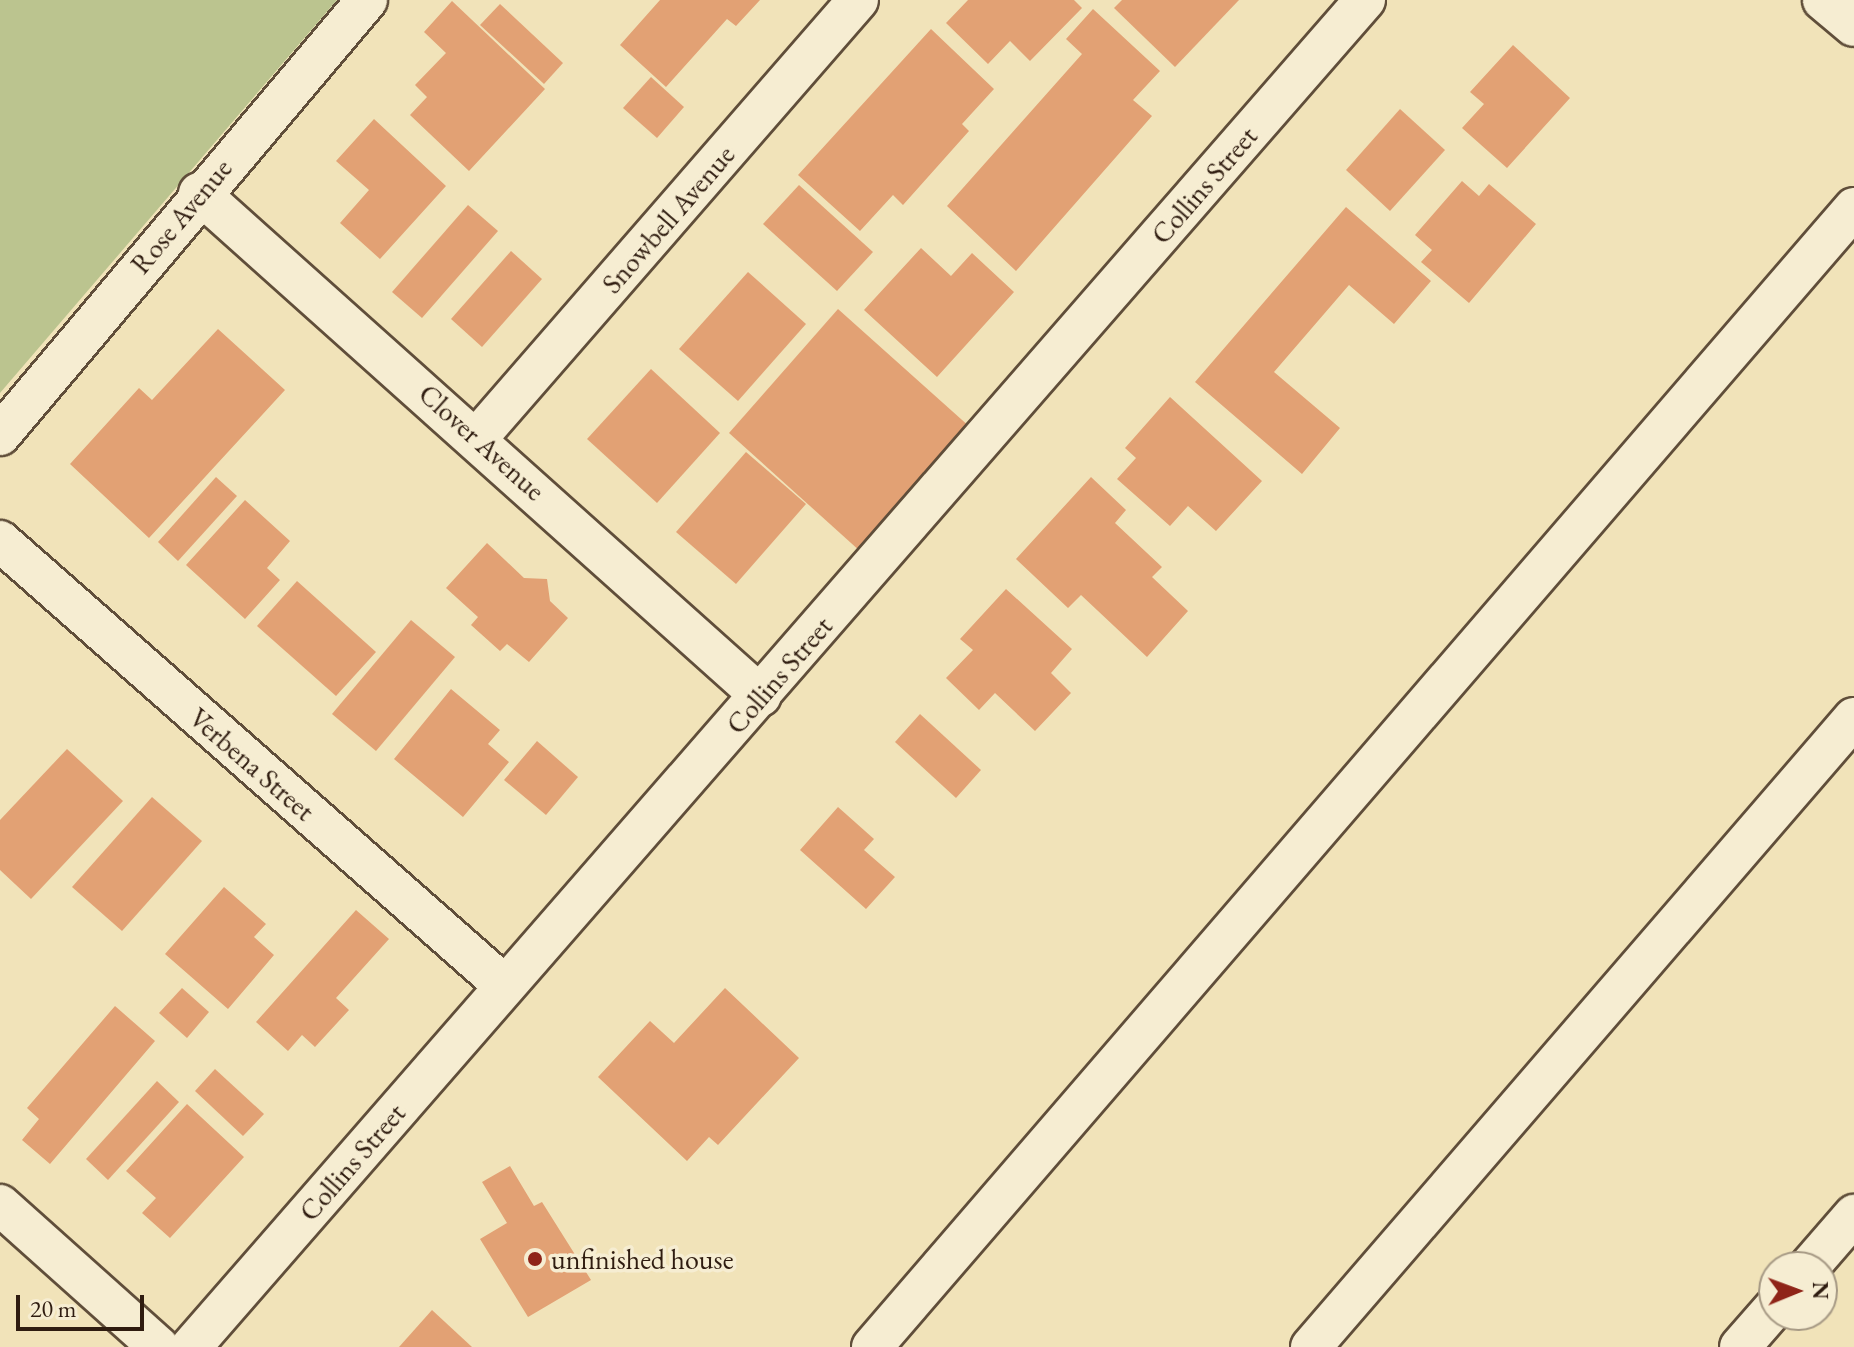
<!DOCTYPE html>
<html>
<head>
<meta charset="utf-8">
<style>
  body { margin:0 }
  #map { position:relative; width:1854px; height:1347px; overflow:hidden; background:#f1e3b9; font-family:"EB Garamond",serif }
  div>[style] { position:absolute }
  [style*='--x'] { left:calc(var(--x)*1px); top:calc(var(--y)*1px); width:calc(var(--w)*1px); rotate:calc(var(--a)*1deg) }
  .green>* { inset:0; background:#bbc48f }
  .building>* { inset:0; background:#e2a174 }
  .roads { filter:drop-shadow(2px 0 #604e3a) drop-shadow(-2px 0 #604e3a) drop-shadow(0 2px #604e3a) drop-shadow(0 -2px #604e3a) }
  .minor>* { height:40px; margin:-20px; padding:0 20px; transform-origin:20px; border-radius:20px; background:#f6edd2 }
  .dots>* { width:22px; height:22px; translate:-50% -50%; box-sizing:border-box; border:4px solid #f6edd2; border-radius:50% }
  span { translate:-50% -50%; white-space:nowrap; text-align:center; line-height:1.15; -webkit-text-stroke:7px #f6edd2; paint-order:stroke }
  .street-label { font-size:28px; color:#2f1c10 }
  .poi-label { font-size:28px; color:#2f1c10 }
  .left { translate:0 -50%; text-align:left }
  .north { position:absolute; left:1758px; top:1251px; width:80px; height:80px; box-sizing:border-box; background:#f6edd2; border:2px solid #a69984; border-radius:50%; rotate:89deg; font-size:22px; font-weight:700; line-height:32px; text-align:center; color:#2f1c10 }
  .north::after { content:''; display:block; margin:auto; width:28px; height:36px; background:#8f2418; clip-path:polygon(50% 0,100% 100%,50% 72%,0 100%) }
  .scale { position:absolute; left:16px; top:1295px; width:128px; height:36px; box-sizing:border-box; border:4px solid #2f1c10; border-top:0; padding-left:10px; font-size:24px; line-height:28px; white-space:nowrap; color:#2f1c10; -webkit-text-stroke:6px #f6edd2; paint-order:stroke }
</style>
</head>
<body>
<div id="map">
  <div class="green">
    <div style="clip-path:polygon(0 0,337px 0,0 393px)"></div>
  </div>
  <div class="building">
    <div style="clip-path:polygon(660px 0,760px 0,736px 26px,727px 19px,666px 87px,620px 45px)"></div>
    <div style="clip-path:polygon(968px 0,1074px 0,1082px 8px,1030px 61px,1010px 41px,988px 64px,946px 23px)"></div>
    <div style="clip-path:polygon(1122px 0,1239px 0,1175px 67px,1114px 8px)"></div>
    <div style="clip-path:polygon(452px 1px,545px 89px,469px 171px,410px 115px,427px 97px,415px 85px,446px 53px,424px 32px)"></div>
    <div style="clip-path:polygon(500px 4px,563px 63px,544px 84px,480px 25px)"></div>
    <div style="clip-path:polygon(1093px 9px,1160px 71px,1133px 100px,1152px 116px,1016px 271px,947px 206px,1082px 54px,1066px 39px)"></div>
    <div style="clip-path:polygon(931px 29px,994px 89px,962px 124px,969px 131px,903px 205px,893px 195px,860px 231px,798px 175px)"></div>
    <div style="clip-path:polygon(1513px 45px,1570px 98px,1507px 168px,1462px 128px,1484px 104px,1470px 92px)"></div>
    <div style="clip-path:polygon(651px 77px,684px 107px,657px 138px,623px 108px)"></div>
    <div style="clip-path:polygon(1400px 109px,1445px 150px,1390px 211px,1346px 170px)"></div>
    <div style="clip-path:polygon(374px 119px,446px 186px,380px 259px,340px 223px,369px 190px,336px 161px)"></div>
    <div style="clip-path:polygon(1462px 181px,1479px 196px,1489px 184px,1536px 224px,1469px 303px,1421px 262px,1432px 250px,1415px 235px)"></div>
    <div style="clip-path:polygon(799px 185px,873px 252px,837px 291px,763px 224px)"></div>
    <div style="clip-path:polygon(468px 205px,498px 231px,422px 318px,392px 292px)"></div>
    <div style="clip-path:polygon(1346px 207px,1431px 281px,1394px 324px,1349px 285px,1274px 372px,1340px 428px,1302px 474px,1195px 382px)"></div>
    <div style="clip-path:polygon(921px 248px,951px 276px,972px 253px,1014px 292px,937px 377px,864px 310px)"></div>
    <div style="clip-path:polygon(511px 251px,542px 279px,482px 347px,451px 319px)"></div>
    <div style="clip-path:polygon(748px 272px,806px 324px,738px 401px,679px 349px)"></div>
    <div style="clip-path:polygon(838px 309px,971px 428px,861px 552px,729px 433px)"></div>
    <div style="clip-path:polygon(218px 329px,285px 390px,149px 538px,70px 464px,139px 388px,152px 400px)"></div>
    <div style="clip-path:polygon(651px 369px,720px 433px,657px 503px,587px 439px)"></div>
    <div style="clip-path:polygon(1170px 397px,1262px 481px,1216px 531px,1188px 506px,1170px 526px,1117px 479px,1136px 458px,1125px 448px)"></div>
    <div style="clip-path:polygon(746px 452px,806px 504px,736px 584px,676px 532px)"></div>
    <div style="clip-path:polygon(216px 477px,237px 496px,178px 561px,158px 542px)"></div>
    <div style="clip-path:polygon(1091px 477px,1126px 510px,1115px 523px,1162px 567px,1152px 577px,1188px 611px,1147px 657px,1081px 595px,1068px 608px,1016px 559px)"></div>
    <div style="clip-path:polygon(245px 500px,290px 541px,267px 568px,280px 580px,245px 619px,186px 565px)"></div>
    <div style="clip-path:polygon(487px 543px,524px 578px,547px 579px,550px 601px,568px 618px,529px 662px,507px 644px,500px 651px,471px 625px,478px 617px,446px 588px)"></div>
    <div style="clip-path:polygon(297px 581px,376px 652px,336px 696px,257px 626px)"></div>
    <div style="clip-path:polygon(1006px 589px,1072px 649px,1051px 673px,1071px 693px,1035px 731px,995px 693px,979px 710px,946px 678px,973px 650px,960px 639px)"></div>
    <div style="clip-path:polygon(411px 620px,455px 657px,376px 751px,332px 714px)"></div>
    <div style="clip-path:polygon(451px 689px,500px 730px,488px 744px,509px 762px,463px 817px,394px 759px)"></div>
    <div style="clip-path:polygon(920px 714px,981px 770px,956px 798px,895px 742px)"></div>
    <div style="clip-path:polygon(537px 741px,578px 777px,546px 815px,504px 780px)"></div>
    <div style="clip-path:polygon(67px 749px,123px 801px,31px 899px,0 870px,0 820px)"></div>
    <div style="clip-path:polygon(152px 797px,202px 841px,122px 931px,72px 887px)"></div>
    <div style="clip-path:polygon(838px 807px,874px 839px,864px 850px,895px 877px,866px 909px,800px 850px)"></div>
    <div style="clip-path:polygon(224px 887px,266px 924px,254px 937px,274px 955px,228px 1009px,165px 954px)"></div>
    <div style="clip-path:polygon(356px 910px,389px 939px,336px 998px,349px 1010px,315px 1047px,302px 1035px,288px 1051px,256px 1022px)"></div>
    <div style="clip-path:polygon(182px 988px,209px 1012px,187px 1038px,159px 1013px)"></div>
    <div style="clip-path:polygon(725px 988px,799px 1058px,718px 1145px,709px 1137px,687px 1161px,598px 1077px,650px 1021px,674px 1043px)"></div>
    <div style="clip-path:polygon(115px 1006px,155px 1041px,50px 1164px,22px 1140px,39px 1119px,27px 1108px)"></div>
    <div style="clip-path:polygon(215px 1069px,264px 1114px,243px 1136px,195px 1091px)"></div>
    <div style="clip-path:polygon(157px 1081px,179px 1102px,108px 1180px,86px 1159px)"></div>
    <div style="clip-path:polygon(187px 1104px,244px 1157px,170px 1238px,142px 1213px,156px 1198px,126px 1171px)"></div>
    <div style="clip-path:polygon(510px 1166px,534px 1206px,542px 1202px,591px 1280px,528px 1317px,480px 1239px,507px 1223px,482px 1182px)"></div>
    <div style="clip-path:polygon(432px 1310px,472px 1347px,399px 1347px)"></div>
  </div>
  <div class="roads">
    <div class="minor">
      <div style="--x:1823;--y:0;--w:40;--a:40"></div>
      <div style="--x:199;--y:193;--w:754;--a:41.83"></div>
      <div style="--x:0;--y:435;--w:569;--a:-49.85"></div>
      <div style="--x:478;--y:437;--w:579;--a:-48.99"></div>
      <div style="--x:0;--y:541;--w:673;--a:41.39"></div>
      <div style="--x:0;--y:1205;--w:213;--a:41.8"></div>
      <div style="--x:1809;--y:1267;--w:69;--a:-49.1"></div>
      <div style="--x:191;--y:1347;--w:1787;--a:-48.93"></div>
      <div style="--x:872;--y:1347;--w:1504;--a:-49.23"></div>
      <div style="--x:1311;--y:1347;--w:831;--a:-49.2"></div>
      <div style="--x:1740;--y:1347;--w:52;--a:-48.9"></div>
    </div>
  </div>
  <div class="dots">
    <div style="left:535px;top:1259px;background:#8f2418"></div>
  </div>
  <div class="street-label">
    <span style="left:1204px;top:185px;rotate:-49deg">Collins Street</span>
    <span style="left:181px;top:216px;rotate:-50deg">Rose Avenue</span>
    <span style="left:668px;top:219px;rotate:-49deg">Snowbell Avenue</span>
    <span style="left:482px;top:442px;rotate:42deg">Clover Avenue</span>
    <span style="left:779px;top:675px;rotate:-49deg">Collins Street</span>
    <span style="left:252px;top:764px;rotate:41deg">Verbena Street</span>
    <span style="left:352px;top:1162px;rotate:-49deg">Collins Street</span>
  </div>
  <div class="poi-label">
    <span class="left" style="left:551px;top:1259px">unfinished house</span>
  </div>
  <div class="north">N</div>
  <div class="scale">20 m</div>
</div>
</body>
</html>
